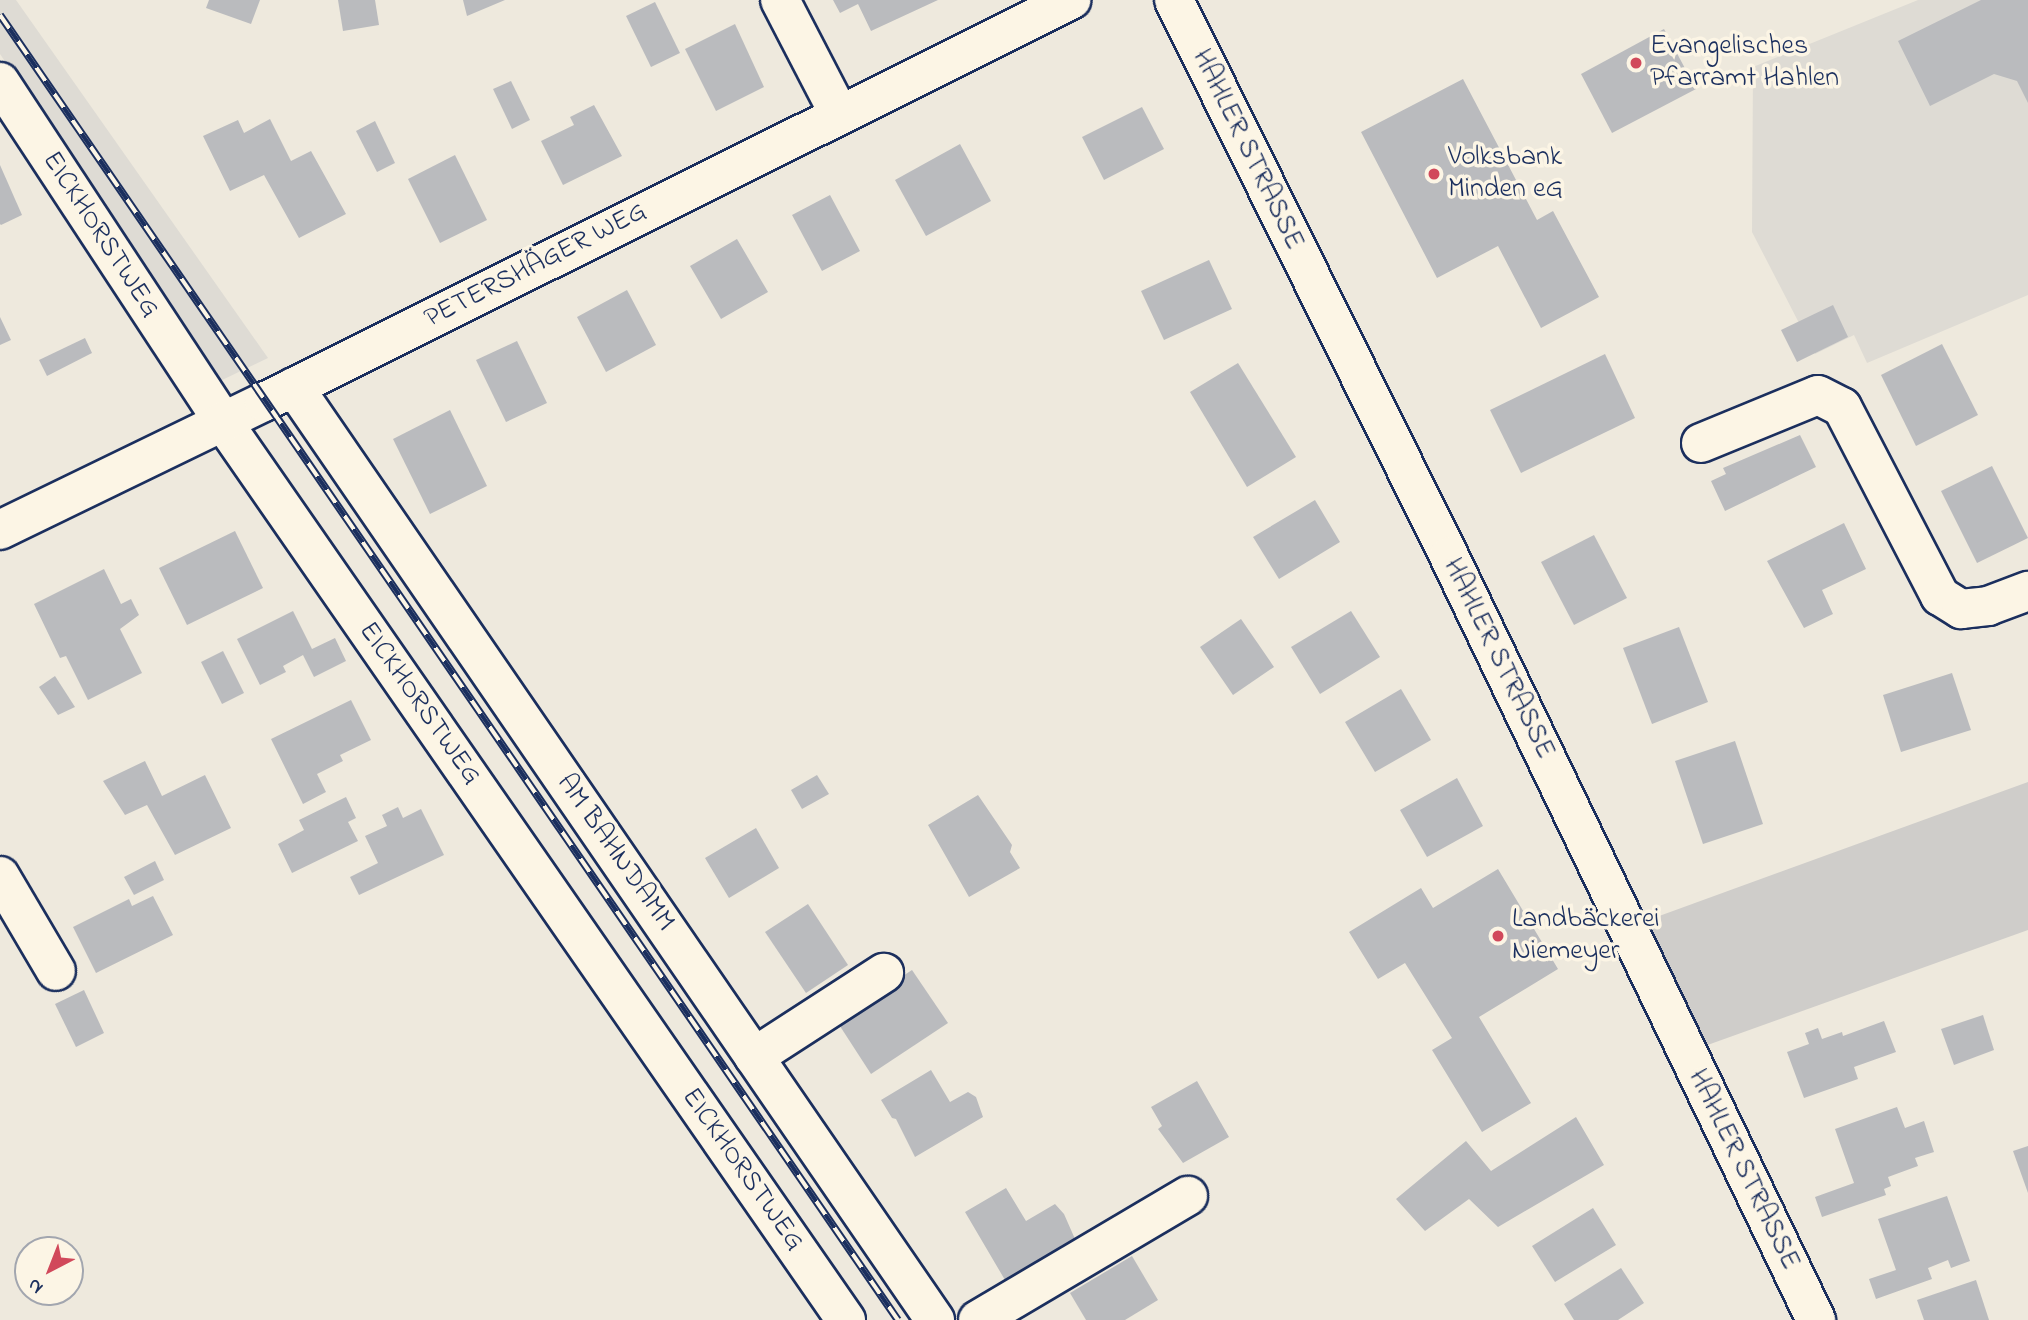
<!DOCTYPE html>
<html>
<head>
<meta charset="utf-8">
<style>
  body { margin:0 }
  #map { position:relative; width:2028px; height:1320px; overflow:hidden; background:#eee9dd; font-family:"Indie Flower",sans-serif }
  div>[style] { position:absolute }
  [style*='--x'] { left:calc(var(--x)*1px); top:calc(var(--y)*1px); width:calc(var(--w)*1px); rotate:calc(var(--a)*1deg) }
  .built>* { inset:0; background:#dedbd4 }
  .green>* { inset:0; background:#cfcdca }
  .building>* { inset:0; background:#babbbe }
  .roads { filter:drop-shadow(2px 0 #1b2f5e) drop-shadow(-2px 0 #1b2f5e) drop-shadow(0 2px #1b2f5e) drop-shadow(0 -2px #1b2f5e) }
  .minor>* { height:38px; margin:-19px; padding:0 19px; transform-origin:19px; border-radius:19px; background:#fcf5e5 }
  .rail>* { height:8px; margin-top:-4px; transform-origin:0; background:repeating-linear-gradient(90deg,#fcf5e5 0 16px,#1b2f5e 0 32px); box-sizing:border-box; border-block:2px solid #1b2f5e }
  .dots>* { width:19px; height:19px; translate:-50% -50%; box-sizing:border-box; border:4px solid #fcf5e5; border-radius:50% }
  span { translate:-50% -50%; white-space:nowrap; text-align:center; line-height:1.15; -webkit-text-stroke:7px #fcf5e5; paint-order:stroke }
  .poi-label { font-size:28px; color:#1b2f5e }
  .left { translate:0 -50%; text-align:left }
  .street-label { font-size:28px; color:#1b2f5e }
  .north { position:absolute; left:14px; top:1236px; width:70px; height:70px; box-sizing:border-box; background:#fcf5e5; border:2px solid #a2a6af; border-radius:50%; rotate:222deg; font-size:19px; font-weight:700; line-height:28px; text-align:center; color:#1b2f5e }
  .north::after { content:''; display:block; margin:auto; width:24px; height:32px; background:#d1495b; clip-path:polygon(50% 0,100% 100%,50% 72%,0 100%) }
</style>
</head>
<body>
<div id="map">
  <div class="built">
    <div style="clip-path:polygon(0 0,16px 0,268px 358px,220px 381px,0 54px)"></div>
    <div style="clip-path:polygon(1918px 0,2028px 0,2028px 295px,1867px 363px,1854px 335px,1815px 354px,1752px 232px,1753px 67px)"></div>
  </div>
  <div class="green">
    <div style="clip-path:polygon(2028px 782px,2028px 930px,1702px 1047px,1640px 923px)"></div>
  </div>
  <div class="building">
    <div style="clip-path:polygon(209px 0,260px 0,251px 24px,206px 8px)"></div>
    <div style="clip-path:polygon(338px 0,375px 0,379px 25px,343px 31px)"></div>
    <div style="clip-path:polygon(463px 0,505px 0,467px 16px)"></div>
    <div style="clip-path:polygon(833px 0,938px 0,871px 31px,858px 4px,840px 13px)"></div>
    <div style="clip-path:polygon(1981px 0,2028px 0,2028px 103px,2017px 81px,1994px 74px,1930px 106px,1898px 41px)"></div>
    <div style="clip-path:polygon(655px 2px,680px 53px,651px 67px,626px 16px)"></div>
    <div style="clip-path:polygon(735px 24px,764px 87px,716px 111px,685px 49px)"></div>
    <div style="clip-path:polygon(1664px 29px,1696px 89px,1612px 133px,1581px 74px)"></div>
    <div style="clip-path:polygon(1463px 79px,1537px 220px,1553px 211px,1599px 297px,1541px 328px,1498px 246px,1437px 278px,1361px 132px)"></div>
    <div style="clip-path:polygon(511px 81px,530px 120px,512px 129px,493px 89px)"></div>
    <div style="clip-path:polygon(594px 105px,622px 156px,563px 185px,541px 141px,574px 125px,570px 117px)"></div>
    <div style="clip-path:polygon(1142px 107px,1164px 149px,1104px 180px,1082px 137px)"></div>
    <div style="clip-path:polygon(270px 119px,291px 161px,311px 151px,346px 214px,299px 238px,264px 175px,230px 191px,203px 136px,238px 120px,244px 133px)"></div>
    <div style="clip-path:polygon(375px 121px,395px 163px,377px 172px,356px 131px)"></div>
    <div style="clip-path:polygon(960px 144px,991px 201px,926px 236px,895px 180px)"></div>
    <div style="clip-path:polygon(455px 155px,487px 220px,440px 243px,408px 179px)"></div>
    <div style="clip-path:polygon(0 165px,22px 215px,1px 225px,0 224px)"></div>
    <div style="clip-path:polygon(830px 195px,860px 251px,822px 271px,792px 215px)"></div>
    <div style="clip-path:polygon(737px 239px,768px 292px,721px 319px,690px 266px)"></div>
    <div style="clip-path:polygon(1209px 260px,1232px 309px,1164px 340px,1141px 291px)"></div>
    <div style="clip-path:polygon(627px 290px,656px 345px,606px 372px,577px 317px)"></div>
    <div style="clip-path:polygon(1833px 305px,1848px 337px,1797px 362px,1781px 330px)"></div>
    <div style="clip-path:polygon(0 317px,11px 340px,0 345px)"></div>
    <div style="clip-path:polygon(85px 338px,92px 353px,47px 376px,39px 360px)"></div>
    <div style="clip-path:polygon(517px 341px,547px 403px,506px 422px,476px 360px)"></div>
    <div style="clip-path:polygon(1942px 344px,1978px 415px,1916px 446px,1881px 375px)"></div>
    <div style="clip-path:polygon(1605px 354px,1635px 418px,1521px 473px,1490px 410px)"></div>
    <div style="clip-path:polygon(1238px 363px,1296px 457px,1247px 487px,1190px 392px)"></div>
    <div style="clip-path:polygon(450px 410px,487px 486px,430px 514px,393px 439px)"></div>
    <div style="clip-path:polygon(1800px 435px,1816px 467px,1725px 511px,1711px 481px,1726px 474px,1723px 468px)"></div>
    <div style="clip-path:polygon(1992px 466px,2028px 538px,1977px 563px,1941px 491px)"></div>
    <div style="clip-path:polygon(1315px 500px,1340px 542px,1279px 579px,1253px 537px)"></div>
    <div style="clip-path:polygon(1844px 523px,1866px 569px,1822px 590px,1833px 614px,1804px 628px,1767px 561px)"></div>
    <div style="clip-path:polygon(235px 531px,263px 588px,187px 625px,159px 568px)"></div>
    <div style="clip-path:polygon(1594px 535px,1627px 598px,1574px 625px,1541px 562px)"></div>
    <div style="clip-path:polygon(104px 569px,121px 604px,131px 599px,139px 615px,120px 629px,142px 673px,88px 700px,66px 656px,60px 658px,34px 604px)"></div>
    <div style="clip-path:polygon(293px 611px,312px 649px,335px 638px,346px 661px,314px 677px,303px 655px,283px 666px,286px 672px,260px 685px,237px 639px)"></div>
    <div style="clip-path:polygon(1351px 611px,1380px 657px,1320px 694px,1291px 647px)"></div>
    <div style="clip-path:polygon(1241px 619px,1274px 667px,1233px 695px,1200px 647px)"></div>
    <div style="clip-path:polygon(1679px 627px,1708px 702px,1652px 724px,1623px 648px)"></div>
    <div style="clip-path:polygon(223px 651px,244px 693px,222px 704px,201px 662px)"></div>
    <div style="clip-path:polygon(1952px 673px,1971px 730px,1901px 752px,1883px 695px)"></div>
    <div style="clip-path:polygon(55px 676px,75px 707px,58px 715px,39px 687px)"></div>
    <div style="clip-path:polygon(1401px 689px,1431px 740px,1375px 772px,1345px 722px)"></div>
    <div style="clip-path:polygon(351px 700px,371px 740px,340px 755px,343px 761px,317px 774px,326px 792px,303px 804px,271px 739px)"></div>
    <div style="clip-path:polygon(1735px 741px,1763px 824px,1703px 844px,1675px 761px)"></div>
    <div style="clip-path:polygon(145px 761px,162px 796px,205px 775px,231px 828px,175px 855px,147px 805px,125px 815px,103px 781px)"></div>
    <div style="clip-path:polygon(817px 775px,829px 794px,802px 809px,791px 790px)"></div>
    <div style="clip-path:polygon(1457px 778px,1483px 826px,1427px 857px,1400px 810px)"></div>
    <div style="clip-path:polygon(978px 795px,1012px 845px,1010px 852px,1020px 868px,969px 897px,928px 825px)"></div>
    <div style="clip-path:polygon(346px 797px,356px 818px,348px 822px,358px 841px,292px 873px,278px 844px,304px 830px,299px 820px)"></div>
    <div style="clip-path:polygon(398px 807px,403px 818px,421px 809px,444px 855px,359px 895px,350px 877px,378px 863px,365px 836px,387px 826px,382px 815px)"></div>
    <div style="clip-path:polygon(756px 828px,779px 868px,729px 898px,705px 858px)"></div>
    <div style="clip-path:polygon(155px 861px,164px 880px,134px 895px,124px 877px)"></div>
    <div style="clip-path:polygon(1498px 869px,1558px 969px,1479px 1017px,1531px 1103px,1482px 1132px,1432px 1050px,1452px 1038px,1405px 963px,1378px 979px,1349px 932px,1421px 888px,1433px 908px)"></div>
    <div style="clip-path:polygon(153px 896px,173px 935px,96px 973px,73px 927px,129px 899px,132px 906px)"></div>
    <div style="clip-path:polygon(808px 904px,848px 965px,806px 993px,765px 932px)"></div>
    <div style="clip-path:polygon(912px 970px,948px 1023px,871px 1074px,836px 1020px)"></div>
    <div style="clip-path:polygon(84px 990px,104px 1033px,76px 1047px,55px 1004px)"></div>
    <div style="clip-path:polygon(1983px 1015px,1994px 1050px,1954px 1065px,1941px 1029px)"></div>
    <div style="clip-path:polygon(1884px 1021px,1896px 1052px,1854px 1067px,1858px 1079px,1804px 1098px,1787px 1052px,1809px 1044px,1805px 1033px,1818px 1028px,1822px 1039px,1842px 1032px,1843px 1036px)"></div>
    <div style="clip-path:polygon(931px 1070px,950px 1102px,968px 1092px,976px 1097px,983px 1117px,915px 1157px,896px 1119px,892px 1118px,881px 1100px)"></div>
    <div style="clip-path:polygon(1197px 1081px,1229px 1137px,1183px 1163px,1158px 1129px,1162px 1126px,1151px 1107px)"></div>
    <div style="clip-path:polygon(1897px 1107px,1905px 1128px,1924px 1121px,1934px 1152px,1915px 1158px,1918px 1166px,1888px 1177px,1891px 1186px,1884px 1189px,1886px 1195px,1822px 1217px,1815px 1197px,1854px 1183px,1835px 1129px)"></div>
    <div style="clip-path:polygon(1576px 1117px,1604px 1165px,1498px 1227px,1469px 1199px,1425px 1231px,1396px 1199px,1466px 1141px,1491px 1171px)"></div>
    <div style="clip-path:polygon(2028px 1146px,2028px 1193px,2013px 1151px)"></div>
    <div style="clip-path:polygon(1006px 1188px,1026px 1221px,1055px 1204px,1064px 1214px,1075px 1239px,1005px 1280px,965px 1212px)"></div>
    <div style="clip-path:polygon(1947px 1196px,1970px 1261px,1951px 1268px,1948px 1260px,1928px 1268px,1932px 1279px,1876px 1299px,1869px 1279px,1896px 1270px,1878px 1219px)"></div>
    <div style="clip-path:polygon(1593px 1208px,1616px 1245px,1555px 1282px,1532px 1246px)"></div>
    <div style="clip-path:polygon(1132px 1256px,1158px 1300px,1125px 1320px,1086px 1320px,1070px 1293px)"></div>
    <div style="clip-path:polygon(1621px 1268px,1644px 1303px,1618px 1320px,1574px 1320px,1564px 1304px)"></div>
    <div style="clip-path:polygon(1976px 1280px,1989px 1320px,1924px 1320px,1917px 1300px)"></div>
  </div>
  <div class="roads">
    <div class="minor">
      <div style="--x:780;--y:0;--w:128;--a:62.6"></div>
      <div style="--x:1174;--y:0;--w:620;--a:63.68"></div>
      <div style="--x:1449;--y:556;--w:848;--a:64.34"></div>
      <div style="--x:0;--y:82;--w:407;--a:56.7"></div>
      <div style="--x:223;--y:422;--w:1093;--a:55.25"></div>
      <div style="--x:294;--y:387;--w:1132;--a:55.51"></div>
      <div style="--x:1701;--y:443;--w:126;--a:-22.3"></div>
      <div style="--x:1818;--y:395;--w:27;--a:27"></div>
      <div style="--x:1842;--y:407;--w:213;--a:62.6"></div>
      <div style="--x:1940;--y:596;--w:25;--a:32"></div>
      <div style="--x:1961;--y:609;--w:27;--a:-6"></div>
      <div style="--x:1988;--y:606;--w:43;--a:-20.6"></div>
      <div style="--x:0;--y:530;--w:293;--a:-25.9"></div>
      <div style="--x:264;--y:402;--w:902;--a:-26.48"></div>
      <div style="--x:0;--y:876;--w:110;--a:59.5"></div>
      <div style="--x:754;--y:1057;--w:155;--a:-32.9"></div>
      <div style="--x:978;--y:1320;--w:244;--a:-30.6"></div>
    </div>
  </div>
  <div class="rail">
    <div style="--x:0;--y:15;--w:1584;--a:55.47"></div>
  </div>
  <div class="dots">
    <div style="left:1636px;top:63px;background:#d1495b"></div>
    <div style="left:1434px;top:174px;background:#d1495b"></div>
    <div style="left:1498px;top:936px;background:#d1495b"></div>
  </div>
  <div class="poi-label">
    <span class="left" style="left:1650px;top:63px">Evangelisches<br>Pfarramt Hahlen</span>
    <span class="left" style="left:1448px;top:174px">Volksbank<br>Minden eG</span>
    <span class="left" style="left:1512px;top:936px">Landbäckerei<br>Niemeyer</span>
  </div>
  <div class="street-label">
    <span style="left:1247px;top:150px;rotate:64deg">HAHLER STRASSE</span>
    <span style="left:100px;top:235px;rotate:57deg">EICKHORSTWEG</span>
    <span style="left:536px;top:266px;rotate:-27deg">PETERSHÄGER WEG</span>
    <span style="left:1498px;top:659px;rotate:64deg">HAHLER STRASSE</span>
    <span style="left:419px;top:704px;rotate:55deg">EICKHORSTWEG</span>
    <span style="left:615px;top:853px;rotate:55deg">AM BAHNDAMM</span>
    <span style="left:742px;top:1170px;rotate:55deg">EICKHORSTWEG</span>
    <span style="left:1743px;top:1170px;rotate:64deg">HAHLER STRASSE</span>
  </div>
  <div class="north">N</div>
</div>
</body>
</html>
